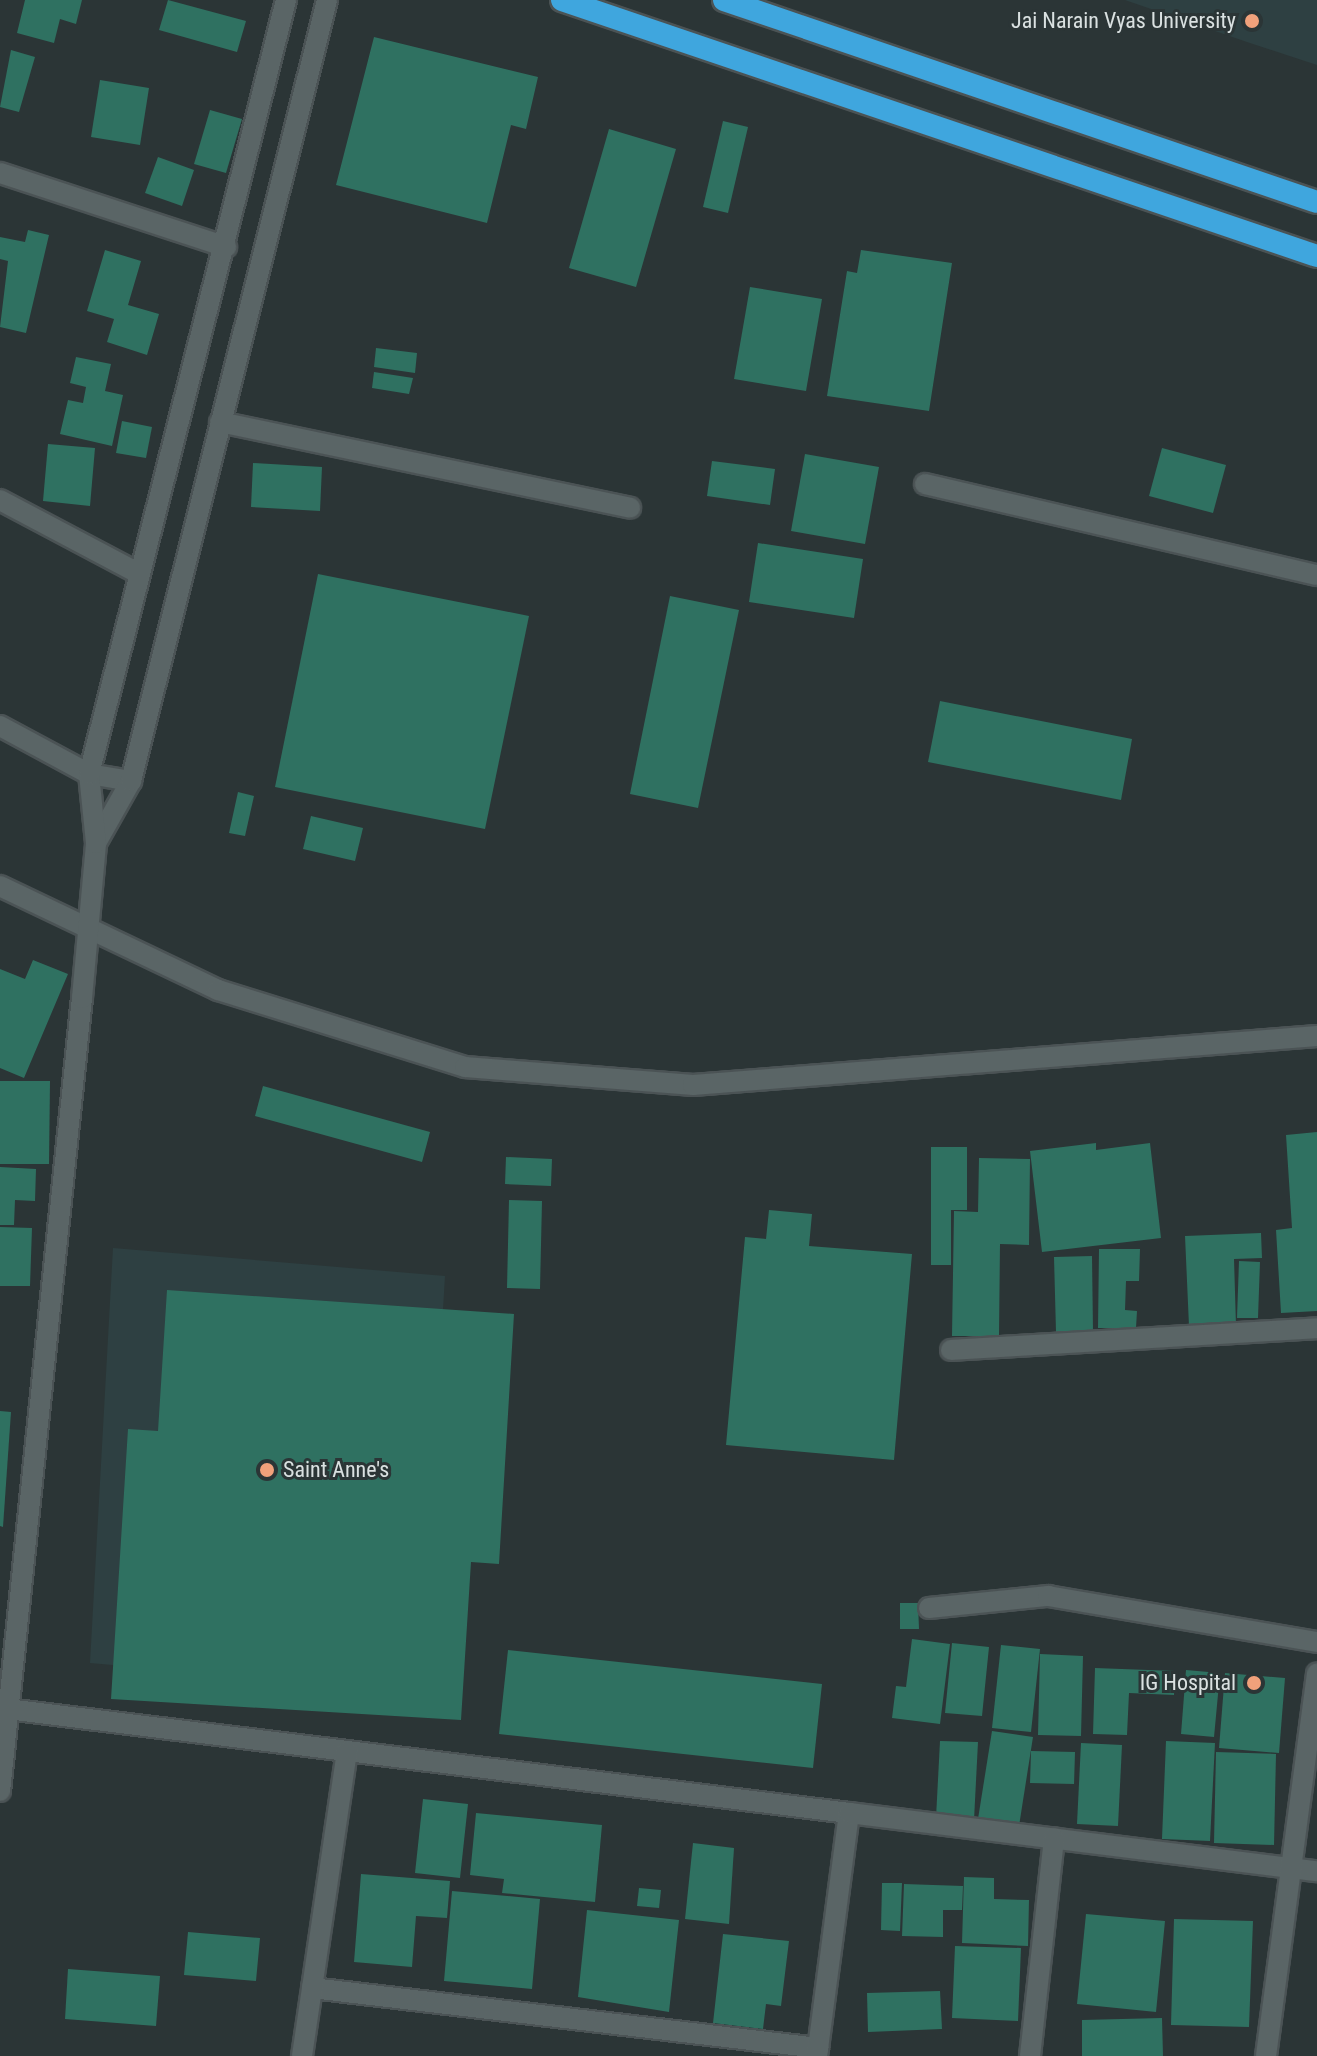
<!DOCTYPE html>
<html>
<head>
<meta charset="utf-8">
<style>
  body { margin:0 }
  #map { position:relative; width:1317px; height:2056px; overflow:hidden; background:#2b3536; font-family:"Roboto Condensed",sans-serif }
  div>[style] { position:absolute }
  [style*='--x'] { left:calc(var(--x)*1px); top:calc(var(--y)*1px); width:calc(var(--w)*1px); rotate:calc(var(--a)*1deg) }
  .built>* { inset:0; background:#2e4042 }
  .building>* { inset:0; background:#2f7161 }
  .roads { filter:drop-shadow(2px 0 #4b5355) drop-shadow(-2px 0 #4b5355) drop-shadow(0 2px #4b5355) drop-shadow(0 -2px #4b5355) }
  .service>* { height:20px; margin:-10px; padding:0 10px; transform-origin:10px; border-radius:10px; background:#5a6566 }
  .minor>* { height:20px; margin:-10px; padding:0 10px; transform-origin:10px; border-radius:10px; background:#5a6566 }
  .tertiary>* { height:20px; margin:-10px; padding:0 10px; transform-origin:10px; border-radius:10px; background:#5a6566 }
  .trunk>* { height:22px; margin:-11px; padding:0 11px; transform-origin:11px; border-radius:11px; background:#3fa6de }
  .dots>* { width:22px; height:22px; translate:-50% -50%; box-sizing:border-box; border:4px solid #2b3536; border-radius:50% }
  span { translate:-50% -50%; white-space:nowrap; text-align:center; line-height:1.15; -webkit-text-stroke:6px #2b3536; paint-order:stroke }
  .poi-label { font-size:22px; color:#dae1e1 }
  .right { translate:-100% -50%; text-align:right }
  .left { translate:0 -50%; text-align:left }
</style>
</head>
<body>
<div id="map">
  <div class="built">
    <div style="clip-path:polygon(1125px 0,1317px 0,1317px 65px,1247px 42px)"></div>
    <div style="clip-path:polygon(113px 1248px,445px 1276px,420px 1692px,90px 1663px)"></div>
  </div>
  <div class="building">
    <div style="clip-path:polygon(25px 0,82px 0,76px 24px,60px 19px,54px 43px,17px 33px)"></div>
    <div style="clip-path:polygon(168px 0,246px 21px,237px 52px,159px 30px)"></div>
    <div style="clip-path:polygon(374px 37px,538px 77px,526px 129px,511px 125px,487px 223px,336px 185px)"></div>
    <div style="clip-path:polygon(11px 50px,35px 57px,19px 112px,0 107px)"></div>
    <div style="clip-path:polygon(100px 80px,149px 88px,140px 145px,91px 137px)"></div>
    <div style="clip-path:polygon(210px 110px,242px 119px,226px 173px,194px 164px)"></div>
    <div style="clip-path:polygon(723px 121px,748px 127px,728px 213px,703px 207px)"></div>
    <div style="clip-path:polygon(609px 129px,676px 149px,636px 287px,569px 268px)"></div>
    <div style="clip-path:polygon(158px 157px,194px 170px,182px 206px,145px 193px)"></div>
    <div style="clip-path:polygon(28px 230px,49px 235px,26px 333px,0 327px,8px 261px,0 259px,0 237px,25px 242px)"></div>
    <div style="clip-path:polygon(105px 250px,141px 261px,128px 305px,159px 314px,147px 355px,107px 342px,114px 319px,87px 311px)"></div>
    <div style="clip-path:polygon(861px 250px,952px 263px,929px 411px,827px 396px,847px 271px,857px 273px)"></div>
    <div style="clip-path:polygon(750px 287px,822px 299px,806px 391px,734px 379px)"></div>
    <div style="clip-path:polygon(376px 348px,417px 353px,415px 373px,374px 367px)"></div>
    <div style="clip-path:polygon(76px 357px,111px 364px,105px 391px,123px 395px,112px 446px,60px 434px,68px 400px,83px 403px,86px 387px,70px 383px)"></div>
    <div style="clip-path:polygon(374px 372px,413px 378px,409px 394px,372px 388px)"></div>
    <div style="clip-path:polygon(122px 421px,152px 427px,146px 458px,116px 453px)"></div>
    <div style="clip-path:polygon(48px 444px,95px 448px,90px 506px,43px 501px)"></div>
    <div style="clip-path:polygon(1162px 448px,1226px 465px,1213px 513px,1149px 496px)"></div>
    <div style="clip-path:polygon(805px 454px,879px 467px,865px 544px,791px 531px)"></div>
    <div style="clip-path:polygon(712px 461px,775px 469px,770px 505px,707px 496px)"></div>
    <div style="clip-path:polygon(253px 463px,322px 467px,320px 511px,251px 507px)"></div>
    <div style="clip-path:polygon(758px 543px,863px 559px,854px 618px,749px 602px)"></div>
    <div style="clip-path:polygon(318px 574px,529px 616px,485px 829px,275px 787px)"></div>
    <div style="clip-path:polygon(670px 596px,739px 610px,698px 808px,630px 794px)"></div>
    <div style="clip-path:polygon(940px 701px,1132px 739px,1121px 800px,928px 762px)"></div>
    <div style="clip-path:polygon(238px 792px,254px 796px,245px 836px,229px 833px)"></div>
    <div style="clip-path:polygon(311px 816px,363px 828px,355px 861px,303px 849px)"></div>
    <div style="clip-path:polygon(33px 960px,68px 974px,24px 1078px,0 1068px,0 969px,25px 979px)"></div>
    <div style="clip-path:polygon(0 1081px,50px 1081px,49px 1164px,0 1164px)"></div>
    <div style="clip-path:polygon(263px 1086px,430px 1132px,422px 1162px,255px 1116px)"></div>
    <div style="clip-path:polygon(1317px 1132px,1317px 1311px,1281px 1313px,1276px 1230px,1292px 1228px,1286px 1135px)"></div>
    <div style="clip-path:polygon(1096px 1143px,1096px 1150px,1150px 1143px,1161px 1238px,1042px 1252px,1030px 1151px)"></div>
    <div style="clip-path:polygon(931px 1147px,967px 1147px,967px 1210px,951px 1210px,951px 1265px,931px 1265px)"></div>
    <div style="clip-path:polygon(506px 1157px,552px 1159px,551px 1186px,505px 1184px)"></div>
    <div style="clip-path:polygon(979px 1158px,1030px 1159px,1029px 1245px,1000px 1244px,999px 1336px,952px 1336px,954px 1211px,978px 1212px)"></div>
    <div style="clip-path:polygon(0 1167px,36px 1169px,35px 1201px,15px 1200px,14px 1225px,0 1225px)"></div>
    <div style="clip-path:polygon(509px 1200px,542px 1201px,540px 1289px,507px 1288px)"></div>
    <div style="clip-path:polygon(769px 1210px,812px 1214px,809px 1246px,912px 1254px,894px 1460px,726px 1445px,745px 1237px,766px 1239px)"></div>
    <div style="clip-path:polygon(0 1227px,32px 1228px,30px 1286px,0 1286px)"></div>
    <div style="clip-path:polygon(1261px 1233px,1262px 1258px,1234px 1259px,1236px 1325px,1189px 1326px,1185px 1236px)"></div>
    <div style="clip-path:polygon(1099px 1249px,1140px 1249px,1139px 1281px,1126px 1281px,1125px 1310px,1137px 1311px,1136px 1328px,1098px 1328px)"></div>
    <div style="clip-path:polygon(1092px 1256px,1093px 1331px,1056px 1332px,1054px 1257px)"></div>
    <div style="clip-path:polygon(1239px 1261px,1260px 1262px,1258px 1318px,1237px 1318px)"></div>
    <div style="clip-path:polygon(167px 1290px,514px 1314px,499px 1564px,471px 1562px,461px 1720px,111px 1699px,128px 1429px,158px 1431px)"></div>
    <div style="clip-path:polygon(0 1411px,11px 1412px,3px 1527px,0 1526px)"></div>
    <div style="clip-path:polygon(900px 1603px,918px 1603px,919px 1629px,900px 1629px)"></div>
    <div style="clip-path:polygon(912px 1639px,950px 1644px,940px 1724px,892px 1718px,896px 1686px,906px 1687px)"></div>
    <div style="clip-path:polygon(952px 1643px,989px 1647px,982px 1716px,945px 1713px)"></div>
    <div style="clip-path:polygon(1001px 1645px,1040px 1649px,1031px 1732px,992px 1728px)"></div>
    <div style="clip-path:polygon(508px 1650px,822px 1684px,813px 1768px,499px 1734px)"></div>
    <div style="clip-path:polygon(1040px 1654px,1083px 1656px,1081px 1736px,1038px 1735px)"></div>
    <div style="clip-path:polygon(1095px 1668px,1175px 1671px,1174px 1695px,1129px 1693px,1127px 1735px,1093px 1734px)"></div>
    <div style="clip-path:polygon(1186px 1670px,1220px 1673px,1214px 1737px,1181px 1734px)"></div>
    <div style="clip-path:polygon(1225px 1673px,1285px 1678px,1279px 1753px,1219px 1748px)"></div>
    <div style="clip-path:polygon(992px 1731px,1033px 1737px,1019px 1826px,978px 1819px)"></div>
    <div style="clip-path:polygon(940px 1741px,978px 1742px,974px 1820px,936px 1818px)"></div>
    <div style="clip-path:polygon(1166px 1741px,1215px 1743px,1210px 1841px,1162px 1839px)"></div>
    <div style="clip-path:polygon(1081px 1743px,1122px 1745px,1118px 1826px,1077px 1824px)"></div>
    <div style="clip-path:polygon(1031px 1751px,1075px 1752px,1074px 1784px,1030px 1783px)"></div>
    <div style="clip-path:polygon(1216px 1752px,1276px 1754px,1274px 1845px,1214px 1843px)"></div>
    <div style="clip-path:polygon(423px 1799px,468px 1804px,460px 1878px,415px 1873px)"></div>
    <div style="clip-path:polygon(476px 1813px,602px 1825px,595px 1902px,502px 1893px,504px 1879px,470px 1875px)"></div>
    <div style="clip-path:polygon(693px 1843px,734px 1848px,729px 1924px,685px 1919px)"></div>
    <div style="clip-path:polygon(361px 1874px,450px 1881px,447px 1918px,416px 1916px,412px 1967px,354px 1962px)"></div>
    <div style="clip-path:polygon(964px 1877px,994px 1878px,994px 1899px,1029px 1900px,1028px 1946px,962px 1943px)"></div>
    <div style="clip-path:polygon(882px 1883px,902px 1883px,900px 1931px,881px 1930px)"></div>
    <div style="clip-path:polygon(904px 1884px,963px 1886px,962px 1910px,943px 1910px,943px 1937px,902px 1936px)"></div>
    <div style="clip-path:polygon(639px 1888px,661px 1890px,659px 1908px,637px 1906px)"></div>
    <div style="clip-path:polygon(452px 1891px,540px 1899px,532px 1989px,444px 1981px)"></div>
    <div style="clip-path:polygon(587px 1910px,679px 1920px,669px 2012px,578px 1997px)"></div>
    <div style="clip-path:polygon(1086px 1914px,1165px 1921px,1156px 2012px,1077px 2004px)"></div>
    <div style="clip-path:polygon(1174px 1919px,1253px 1921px,1249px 2027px,1171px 2025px)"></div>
    <div style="clip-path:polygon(188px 1932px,260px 1938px,256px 1981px,184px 1975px)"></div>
    <div style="clip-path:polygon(723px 1934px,789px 1941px,781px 2006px,766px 2004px,763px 2029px,713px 2023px)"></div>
    <div style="clip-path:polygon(955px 1946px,1021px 1948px,1018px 2021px,952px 2018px)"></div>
    <div style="clip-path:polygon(68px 1969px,160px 1976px,156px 2026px,65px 2019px)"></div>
    <div style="clip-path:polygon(940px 1991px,942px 2029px,868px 2032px,867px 1993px)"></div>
    <div style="clip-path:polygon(1162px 2018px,1163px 2056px,1082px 2056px,1082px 2020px)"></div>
  </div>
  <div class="roads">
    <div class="service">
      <div style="--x:220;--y:422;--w:419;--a:11.8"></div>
      <div style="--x:925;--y:484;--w:402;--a:13.1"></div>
    </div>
    <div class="minor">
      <div style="--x:0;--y:173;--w:238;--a:18.1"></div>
      <div style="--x:0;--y:500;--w:158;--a:27.9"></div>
      <div style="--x:0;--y:726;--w:101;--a:28.3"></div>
      <div style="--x:89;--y:774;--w:43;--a:9.5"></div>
      <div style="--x:951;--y:1350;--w:367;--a:-3.4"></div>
      <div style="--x:929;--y:1608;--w:120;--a:-5.8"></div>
      <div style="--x:1048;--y:1596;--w:273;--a:9.7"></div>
      <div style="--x:7;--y:1709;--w:848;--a:7.04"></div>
      <div style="--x:312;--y:1988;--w:510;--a:6.76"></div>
      <div style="--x:302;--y:2056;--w:308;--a:-81.6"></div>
      <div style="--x:817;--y:2056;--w:245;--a:-82.5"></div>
      <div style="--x:849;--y:1813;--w:472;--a:7.1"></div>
      <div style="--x:1030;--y:2056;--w:219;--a:-83.7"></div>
      <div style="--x:1266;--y:2056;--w:386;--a:-82.4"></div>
    </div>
    <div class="tertiary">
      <div style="--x:96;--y:843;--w:71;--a:-60.6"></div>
      <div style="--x:131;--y:781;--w:805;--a:-75.91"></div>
      <div style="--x:0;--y:886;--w:242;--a:25.5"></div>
      <div style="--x:218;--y:990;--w:259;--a:17.3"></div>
      <div style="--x:465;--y:1067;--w:229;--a:4.5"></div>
      <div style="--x:693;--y:1085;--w:626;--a:-4.49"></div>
      <div style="--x:0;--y:1791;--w:797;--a:-84.1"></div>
      <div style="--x:82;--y:998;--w:156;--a:-84.8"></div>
      <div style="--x:96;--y:843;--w:69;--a:-95.8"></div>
      <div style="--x:89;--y:774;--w:799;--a:-75.72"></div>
    </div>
    <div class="trunk">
      <div style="--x:562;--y:0;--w:797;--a:18.73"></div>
      <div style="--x:724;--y:0;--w:626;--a:18.81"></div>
    </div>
  </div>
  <div class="dots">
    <div style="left:1252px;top:21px;background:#f1a17b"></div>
    <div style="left:267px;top:1470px;background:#f1a17b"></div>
    <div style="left:1254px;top:1683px;background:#f1a17b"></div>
  </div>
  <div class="poi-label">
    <span class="right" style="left:1236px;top:21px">Jai Narain Vyas University</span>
    <span class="left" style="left:283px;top:1470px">Saint Anne's</span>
    <span class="right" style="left:1236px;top:1683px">IG Hospital</span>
  </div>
</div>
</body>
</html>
